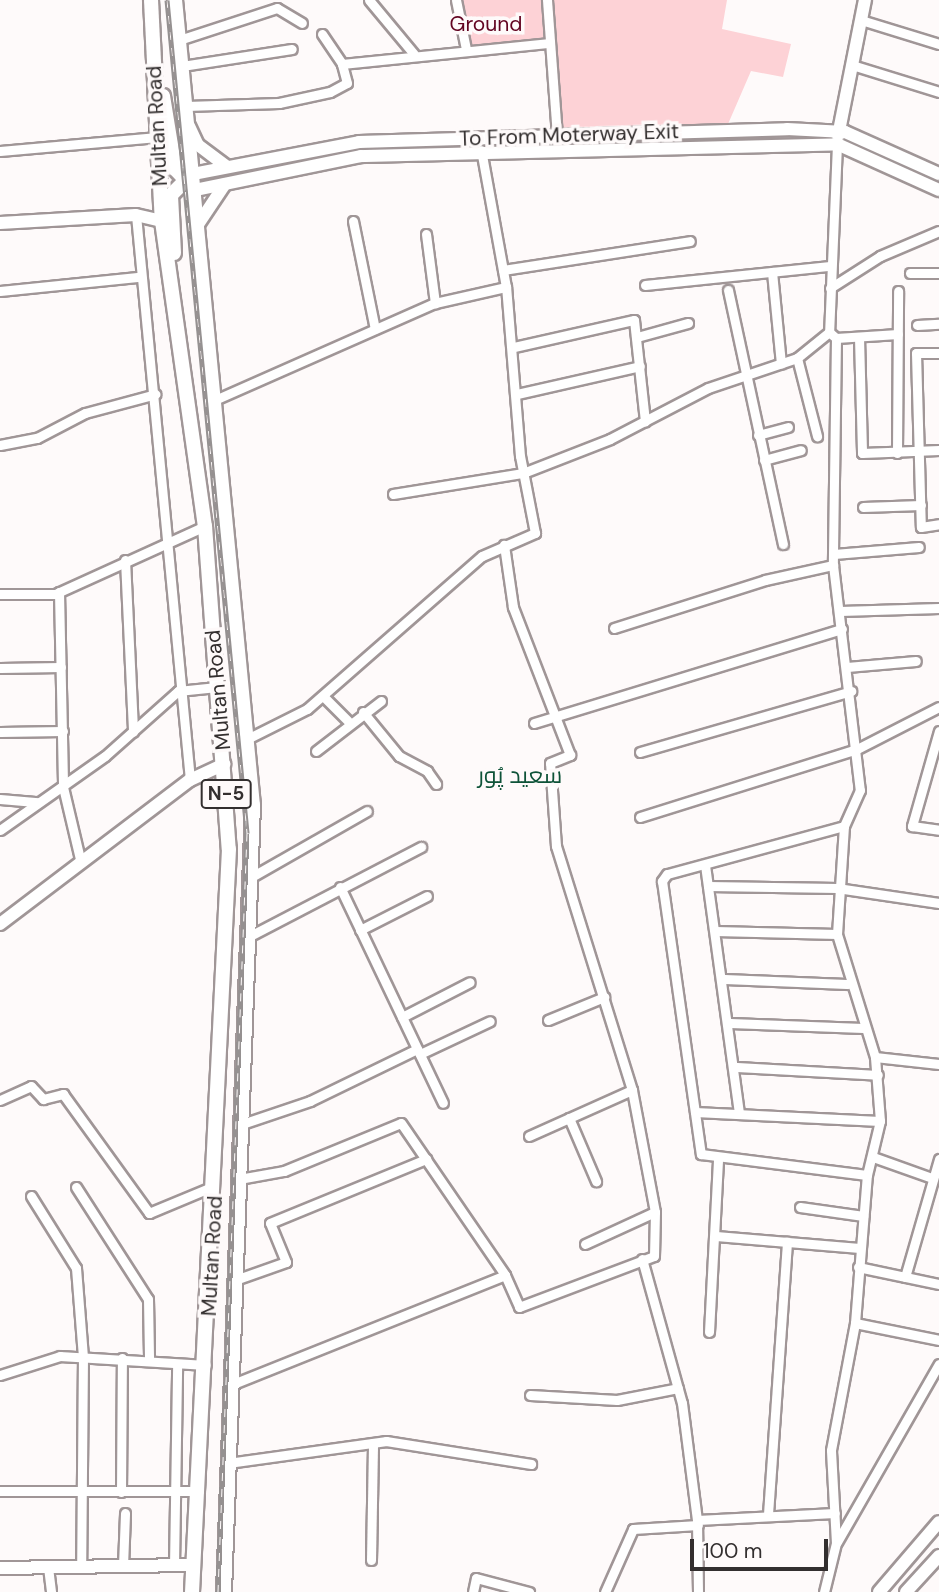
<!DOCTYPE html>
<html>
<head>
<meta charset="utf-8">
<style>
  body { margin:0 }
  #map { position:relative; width:939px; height:1592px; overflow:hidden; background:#fefafa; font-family:"DM Sans",Cairo,sans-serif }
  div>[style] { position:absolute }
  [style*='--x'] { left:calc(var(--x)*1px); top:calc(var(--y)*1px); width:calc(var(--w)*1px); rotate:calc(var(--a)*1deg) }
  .green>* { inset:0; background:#fdd2d6 }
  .roads { filter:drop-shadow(2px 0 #a09697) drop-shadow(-2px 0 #a09697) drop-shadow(0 2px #a09697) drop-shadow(0 -2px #a09697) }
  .street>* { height:9px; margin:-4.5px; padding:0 4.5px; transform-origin:4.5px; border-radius:4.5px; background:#fff }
  .secondary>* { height:12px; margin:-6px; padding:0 6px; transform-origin:6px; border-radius:6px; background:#fff }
  .primary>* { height:14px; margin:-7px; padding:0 7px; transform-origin:7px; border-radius:7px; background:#fff }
  .rail>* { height:5px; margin-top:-2.5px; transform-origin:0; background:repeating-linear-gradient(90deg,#fefafa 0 8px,#959191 0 16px); box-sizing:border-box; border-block:2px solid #959191 }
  span { translate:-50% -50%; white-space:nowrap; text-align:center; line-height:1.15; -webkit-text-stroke:7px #fefafa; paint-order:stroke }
  .shield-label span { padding:2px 5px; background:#fefafa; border:2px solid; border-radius:5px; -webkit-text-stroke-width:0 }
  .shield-label { font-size:19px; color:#332f2f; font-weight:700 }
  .park-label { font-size:21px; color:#620421 }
  .street-label { font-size:21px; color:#332f2f }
  .neighbourhood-label { font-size:23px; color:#0e5338 }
  .scale { position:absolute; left:690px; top:1539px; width:138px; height:32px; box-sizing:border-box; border:4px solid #332f2f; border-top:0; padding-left:9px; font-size:21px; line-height:24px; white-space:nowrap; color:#332f2f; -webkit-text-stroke:5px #fefafa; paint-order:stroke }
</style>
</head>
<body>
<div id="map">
  <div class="green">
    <div style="clip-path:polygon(456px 0,727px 0,722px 29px,791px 44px,783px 77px,751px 71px,725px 131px,557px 135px,550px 43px,466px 49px)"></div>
  </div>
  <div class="roads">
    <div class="street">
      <div style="--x:369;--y:0;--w:70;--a:50.2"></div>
      <div style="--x:456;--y:0;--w:50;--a:78.5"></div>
      <div style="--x:547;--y:0;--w:135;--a:85.8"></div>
      <div style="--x:861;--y:20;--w:82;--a:17.1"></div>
      <div style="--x:322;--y:34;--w:36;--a:56"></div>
      <div style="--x:342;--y:64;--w:209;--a:-5.8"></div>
      <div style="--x:179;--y:40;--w:103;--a:-18.1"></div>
      <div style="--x:277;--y:8;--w:29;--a:31"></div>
      <div style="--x:852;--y:65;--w:91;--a:17.2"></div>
      <div style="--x:182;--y:66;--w:111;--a:-8.8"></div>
      <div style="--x:186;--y:106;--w:93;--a:-1.8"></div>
      <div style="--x:279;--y:103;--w:52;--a:-12.2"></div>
      <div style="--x:330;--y:92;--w:19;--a:-28"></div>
      <div style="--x:347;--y:83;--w:20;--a:-105"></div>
      <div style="--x:837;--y:144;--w:188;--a:92.4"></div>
      <div style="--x:829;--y:332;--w:9;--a:41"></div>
      <div style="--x:836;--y:338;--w:227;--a:90.8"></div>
      <div style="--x:833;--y:565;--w:227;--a:83.2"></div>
      <div style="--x:860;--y:790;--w:39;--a:114"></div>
      <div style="--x:844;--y:826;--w:183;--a:164.8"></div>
      <div style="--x:667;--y:874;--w:9;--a:126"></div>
      <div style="--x:662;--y:881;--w:276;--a:81.9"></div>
      <div style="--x:701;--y:1154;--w:167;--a:7.2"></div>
      <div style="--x:0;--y:151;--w:158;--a:-5.1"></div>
      <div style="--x:136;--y:215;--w:568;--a:84.54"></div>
      <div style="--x:353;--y:221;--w:110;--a:78.5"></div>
      <div style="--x:426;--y:234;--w:70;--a:82.6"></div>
      <div style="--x:503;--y:270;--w:189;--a:-8.8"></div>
      <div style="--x:772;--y:272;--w:92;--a:84.4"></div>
      <div style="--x:910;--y:273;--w:29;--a:0"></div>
      <div style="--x:645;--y:285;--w:186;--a:-5.9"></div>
      <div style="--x:830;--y:288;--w:59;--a:-32.6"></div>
      <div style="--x:880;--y:256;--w:64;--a:-23"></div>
      <div style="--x:728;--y:290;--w:260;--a:77.8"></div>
      <div style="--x:0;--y:291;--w:138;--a:-5.8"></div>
      <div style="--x:917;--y:325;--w:22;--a:-3"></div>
      <div style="--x:637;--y:337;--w:53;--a:-15.4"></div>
      <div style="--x:859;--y:337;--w:116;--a:88.5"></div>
      <div style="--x:862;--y:453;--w:77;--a:-2.2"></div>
      <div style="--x:836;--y:338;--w:62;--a:-3.7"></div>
      <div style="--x:514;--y:347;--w:123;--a:-12.7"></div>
      <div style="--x:634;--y:320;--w:102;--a:83.8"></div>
      <div style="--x:939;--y:353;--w:23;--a:180"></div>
      <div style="--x:916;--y:353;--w:174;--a:88.4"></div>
      <div style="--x:921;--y:527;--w:18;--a:-9"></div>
      <div style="--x:797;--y:358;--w:81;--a:75.6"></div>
      <div style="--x:517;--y:394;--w:126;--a:-12.8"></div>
      <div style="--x:217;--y:399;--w:238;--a:-23.8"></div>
      <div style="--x:435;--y:303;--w:73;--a:-12.7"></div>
      <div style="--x:758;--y:435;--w:31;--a:-15"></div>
      <div style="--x:0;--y:445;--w:38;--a:-11"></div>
      <div style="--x:37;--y:438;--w:54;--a:-27.5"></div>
      <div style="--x:85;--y:413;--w:73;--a:-15"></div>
      <div style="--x:897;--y:453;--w:162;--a:-89.6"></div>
      <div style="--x:764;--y:460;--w:38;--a:-15"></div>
      <div style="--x:393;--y:494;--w:132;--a:-9.2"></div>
      <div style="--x:523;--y:473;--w:93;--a:-21.3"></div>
      <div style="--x:610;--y:439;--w:110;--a:-27.5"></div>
      <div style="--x:708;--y:388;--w:94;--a:-18.6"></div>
      <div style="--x:797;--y:358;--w:41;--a:-39.1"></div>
      <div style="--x:863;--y:507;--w:58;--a:-2"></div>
      <div style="--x:834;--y:554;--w:85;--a:-4.7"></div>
      <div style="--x:125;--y:560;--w:172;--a:87.3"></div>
      <div style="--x:59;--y:592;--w:195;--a:88.8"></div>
      <div style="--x:63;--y:787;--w:78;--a:76.7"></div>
      <div style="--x:0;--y:594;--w:55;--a:0"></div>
      <div style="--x:55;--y:594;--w:165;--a:-24.4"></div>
      <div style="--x:840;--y:611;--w:99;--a:-1.7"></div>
      <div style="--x:614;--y:628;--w:158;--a:-17.6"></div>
      <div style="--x:765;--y:580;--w:70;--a:-12.4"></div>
      <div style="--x:847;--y:667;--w:69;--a:-5"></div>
      <div style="--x:0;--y:668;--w:61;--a:-0.9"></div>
      <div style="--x:323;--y:696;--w:35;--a:45"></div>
      <div style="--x:363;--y:712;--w:57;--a:50.7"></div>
      <div style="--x:399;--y:756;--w:32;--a:28"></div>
      <div style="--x:427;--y:771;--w:16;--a:55"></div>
      <div style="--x:534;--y:723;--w:322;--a:-17"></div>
      <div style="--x:939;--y:731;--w:99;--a:105.9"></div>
      <div style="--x:912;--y:826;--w:27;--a:8"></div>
      <div style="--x:0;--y:732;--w:63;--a:-0.9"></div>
      <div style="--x:247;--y:739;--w:67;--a:-26.6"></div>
      <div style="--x:307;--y:709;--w:232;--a:-41.2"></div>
      <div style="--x:482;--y:556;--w:58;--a:-23.5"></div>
      <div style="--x:535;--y:533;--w:78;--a:-101"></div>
      <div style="--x:520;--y:456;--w:170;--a:-94.7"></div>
      <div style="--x:506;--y:287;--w:139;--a:-100.3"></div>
      <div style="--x:316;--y:751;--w:82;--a:-37.6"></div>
      <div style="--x:640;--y:752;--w:220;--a:-16.1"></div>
      <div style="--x:0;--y:799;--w:38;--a:5"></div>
      <div style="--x:640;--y:817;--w:227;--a:-17.4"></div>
      <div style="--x:857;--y:749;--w:92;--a:-27.1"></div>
      <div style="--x:0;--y:830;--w:128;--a:-35.2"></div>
      <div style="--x:105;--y:756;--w:98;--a:-41.7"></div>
      <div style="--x:178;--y:691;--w:39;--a:-6"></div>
      <div style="--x:705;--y:865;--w:251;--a:82.2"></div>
      <div style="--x:253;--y:876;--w:131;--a:-29.7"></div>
      <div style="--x:708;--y:886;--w:129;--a:0.9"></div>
      <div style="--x:837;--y:888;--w:103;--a:8.4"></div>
      <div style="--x:340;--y:887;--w:239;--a:64.5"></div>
      <div style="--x:360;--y:930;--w:75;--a:-26.9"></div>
      <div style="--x:715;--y:931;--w:122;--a:1.4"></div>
      <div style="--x:250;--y:936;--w:193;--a:-27.5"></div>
      <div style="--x:723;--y:979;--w:125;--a:2.3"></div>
      <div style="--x:402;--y:1017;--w:76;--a:-27.2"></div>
      <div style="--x:548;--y:1020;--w:61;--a:-22.3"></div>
      <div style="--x:730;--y:1023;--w:133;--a:2.2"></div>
      <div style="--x:420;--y:1054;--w:77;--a:-25.2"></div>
      <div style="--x:875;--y:1057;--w:64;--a:6.2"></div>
      <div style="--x:737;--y:1067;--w:141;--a:3.2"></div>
      <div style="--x:0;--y:1100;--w:34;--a:-24"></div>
      <div style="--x:31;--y:1086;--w:18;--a:47"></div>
      <div style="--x:43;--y:1099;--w:21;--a:-14"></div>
      <div style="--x:63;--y:1094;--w:147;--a:54.1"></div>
      <div style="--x:149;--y:1213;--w:70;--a:-22.6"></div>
      <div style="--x:695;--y:1112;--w:185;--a:2.8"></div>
      <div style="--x:569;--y:1118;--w:69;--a:66.8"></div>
      <div style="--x:242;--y:1124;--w:72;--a:-18.7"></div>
      <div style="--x:310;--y:1101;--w:119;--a:-25.9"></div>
      <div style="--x:529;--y:1136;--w:113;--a:-24.1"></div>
      <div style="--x:873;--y:1157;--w:63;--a:19.6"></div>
      <div style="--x:239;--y:1179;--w:46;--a:-10.1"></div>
      <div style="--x:284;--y:1171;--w:126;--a:-22.3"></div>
      <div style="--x:401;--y:1123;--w:184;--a:55.6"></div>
      <div style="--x:505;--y:1275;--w:35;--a:66"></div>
      <div style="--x:519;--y:1307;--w:144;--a:-20.7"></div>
      <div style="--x:654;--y:1256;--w:44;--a:-88.7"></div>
      <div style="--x:655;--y:1212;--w:124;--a:-100.7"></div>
      <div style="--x:632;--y:1090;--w:256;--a:-107.3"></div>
      <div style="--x:556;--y:846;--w:83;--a:-94.1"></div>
      <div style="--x:550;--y:763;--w:22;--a:-22"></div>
      <div style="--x:570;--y:755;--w:159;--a:-111.1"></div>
      <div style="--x:513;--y:607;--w:63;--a:-98.3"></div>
      <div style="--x:76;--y:1187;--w:133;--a:57.3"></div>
      <div style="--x:148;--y:1299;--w:60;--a:89"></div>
      <div style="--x:31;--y:1196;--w:85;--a:58"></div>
      <div style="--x:76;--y:1268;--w:88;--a:85.5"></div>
      <div style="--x:83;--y:1356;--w:211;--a:90.5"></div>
      <div style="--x:800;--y:1207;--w:64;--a:8.1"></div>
      <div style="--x:716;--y:1236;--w:144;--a:4.8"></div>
      <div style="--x:585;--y:1244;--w:77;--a:-24.6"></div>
      <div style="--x:642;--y:1259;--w:149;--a:74.5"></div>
      <div style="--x:682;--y:1403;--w:118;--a:82.7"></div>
      <div style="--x:858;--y:1267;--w:83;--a:11.9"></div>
      <div style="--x:905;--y:1277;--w:123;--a:-73.9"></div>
      <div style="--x:235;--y:1280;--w:54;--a:-19.4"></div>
      <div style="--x:286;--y:1262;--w:42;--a:-112.3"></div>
      <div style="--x:270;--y:1223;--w:169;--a:-22.3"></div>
      <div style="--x:855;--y:1323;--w:86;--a:11.4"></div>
      <div style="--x:709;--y:1332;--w:173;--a:-87"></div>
      <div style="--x:0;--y:1375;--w:63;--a:-17.6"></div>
      <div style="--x:60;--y:1356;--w:146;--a:3.5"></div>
      <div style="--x:233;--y:1384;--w:293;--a:-21.8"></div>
      <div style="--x:530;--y:1395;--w:87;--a:3.3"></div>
      <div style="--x:617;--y:1400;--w:62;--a:-11.1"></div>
      <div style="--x:228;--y:1463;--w:160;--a:-7.9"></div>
      <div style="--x:386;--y:1441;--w:147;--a:9"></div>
      <div style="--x:0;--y:1491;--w:199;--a:0"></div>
      <div style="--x:121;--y:1492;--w:134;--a:-89.6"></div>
      <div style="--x:768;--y:1514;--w:273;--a:-86"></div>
      <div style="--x:837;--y:1542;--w:205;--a:-60.2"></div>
      <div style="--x:371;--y:1560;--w:117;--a:-89"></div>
      <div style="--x:123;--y:1566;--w:53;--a:-87.8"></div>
      <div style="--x:174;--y:1566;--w:202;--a:-89.1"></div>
      <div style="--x:48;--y:1567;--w:25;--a:83"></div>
      <div style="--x:473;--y:1592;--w:14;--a:-78"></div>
      <div style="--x:476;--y:1578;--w:55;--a:14.8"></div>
      <div style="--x:605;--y:1592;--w:69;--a:-66"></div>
      <div style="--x:633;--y:1529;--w:65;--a:-3.5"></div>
      <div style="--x:698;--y:1592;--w:72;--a:-90.8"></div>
      <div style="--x:697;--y:1520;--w:138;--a:-2.9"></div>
      <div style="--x:824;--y:1592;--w:50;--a:-76.2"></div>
      <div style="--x:836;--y:1543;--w:93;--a:-93.1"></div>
      <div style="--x:831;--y:1450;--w:129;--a:-79.3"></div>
      <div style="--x:855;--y:1323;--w:148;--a:-85.4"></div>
      <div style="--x:867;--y:1175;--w:56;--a:-76.5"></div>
      <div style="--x:880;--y:1121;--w:64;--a:-94.5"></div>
      <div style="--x:875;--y:1057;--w:129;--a:-107.2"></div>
      <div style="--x:837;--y:934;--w:108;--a:-86.3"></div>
    </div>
    <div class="secondary">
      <div style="--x:189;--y:126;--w:21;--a:65"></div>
      <div style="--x:198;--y:145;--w:36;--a:37"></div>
      <div style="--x:838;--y:136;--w:139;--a:-78.8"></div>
      <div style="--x:193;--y:174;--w:169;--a:-10.9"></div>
      <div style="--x:359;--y:142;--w:428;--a:-1.7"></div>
      <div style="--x:787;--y:129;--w:58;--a:3"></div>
      <div style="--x:845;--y:132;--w:103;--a:24.1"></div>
      <div style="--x:195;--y:190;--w:169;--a:-11.6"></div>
      <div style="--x:361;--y:156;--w:476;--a:-1.4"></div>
      <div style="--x:837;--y:144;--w:112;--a:24.3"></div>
      <div style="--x:0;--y:223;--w:136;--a:-3.4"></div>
      <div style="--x:136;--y:215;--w:27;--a:13"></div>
      <div style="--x:197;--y:226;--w:50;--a:-56.3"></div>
      <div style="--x:0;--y:924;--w:238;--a:-37.2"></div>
      <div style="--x:190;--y:780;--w:38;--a:-25"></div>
      <div style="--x:0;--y:1568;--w:194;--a:-0.9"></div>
      <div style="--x:879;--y:1592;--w:92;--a:-49.4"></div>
      <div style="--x:906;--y:1592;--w:49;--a:-47.5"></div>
    </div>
    <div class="primary">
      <div style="--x:151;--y:0;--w:221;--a:87.2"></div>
      <div style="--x:162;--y:221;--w:308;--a:82"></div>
      <div style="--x:205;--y:526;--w:324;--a:85.8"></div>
      <div style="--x:229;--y:849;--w:744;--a:92.85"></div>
      <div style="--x:175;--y:0;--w:809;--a:84.47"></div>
      <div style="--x:253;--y:805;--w:788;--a:92.11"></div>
      <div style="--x:163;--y:96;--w:74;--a:80.7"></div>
      <div style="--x:175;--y:169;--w:29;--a:46"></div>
      <div style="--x:174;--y:253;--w:58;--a:-93"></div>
      <div style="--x:171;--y:195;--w:25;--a:-45"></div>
    </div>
  </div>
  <div class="rail">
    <div style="--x:167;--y:0;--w:837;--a:84.51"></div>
    <div style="--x:247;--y:833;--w:760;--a:92.19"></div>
  </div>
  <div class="shield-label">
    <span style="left:226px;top:794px">N-5</span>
  </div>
  <div class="park-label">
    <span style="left:486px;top:24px">Ground</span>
  </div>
  <div class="street-label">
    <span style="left:157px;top:126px;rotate:-93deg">Multan Road</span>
    <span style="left:569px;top:135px;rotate:-2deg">To From Moterway Exit</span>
    <span style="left:218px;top:690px;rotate:-95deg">Multan Road</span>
    <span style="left:212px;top:1256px;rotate:-87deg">Multan Road</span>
  </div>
  <div class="neighbourhood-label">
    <span style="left:520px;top:775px">سعید پُور</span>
  </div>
  <div class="scale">100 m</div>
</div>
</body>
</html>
